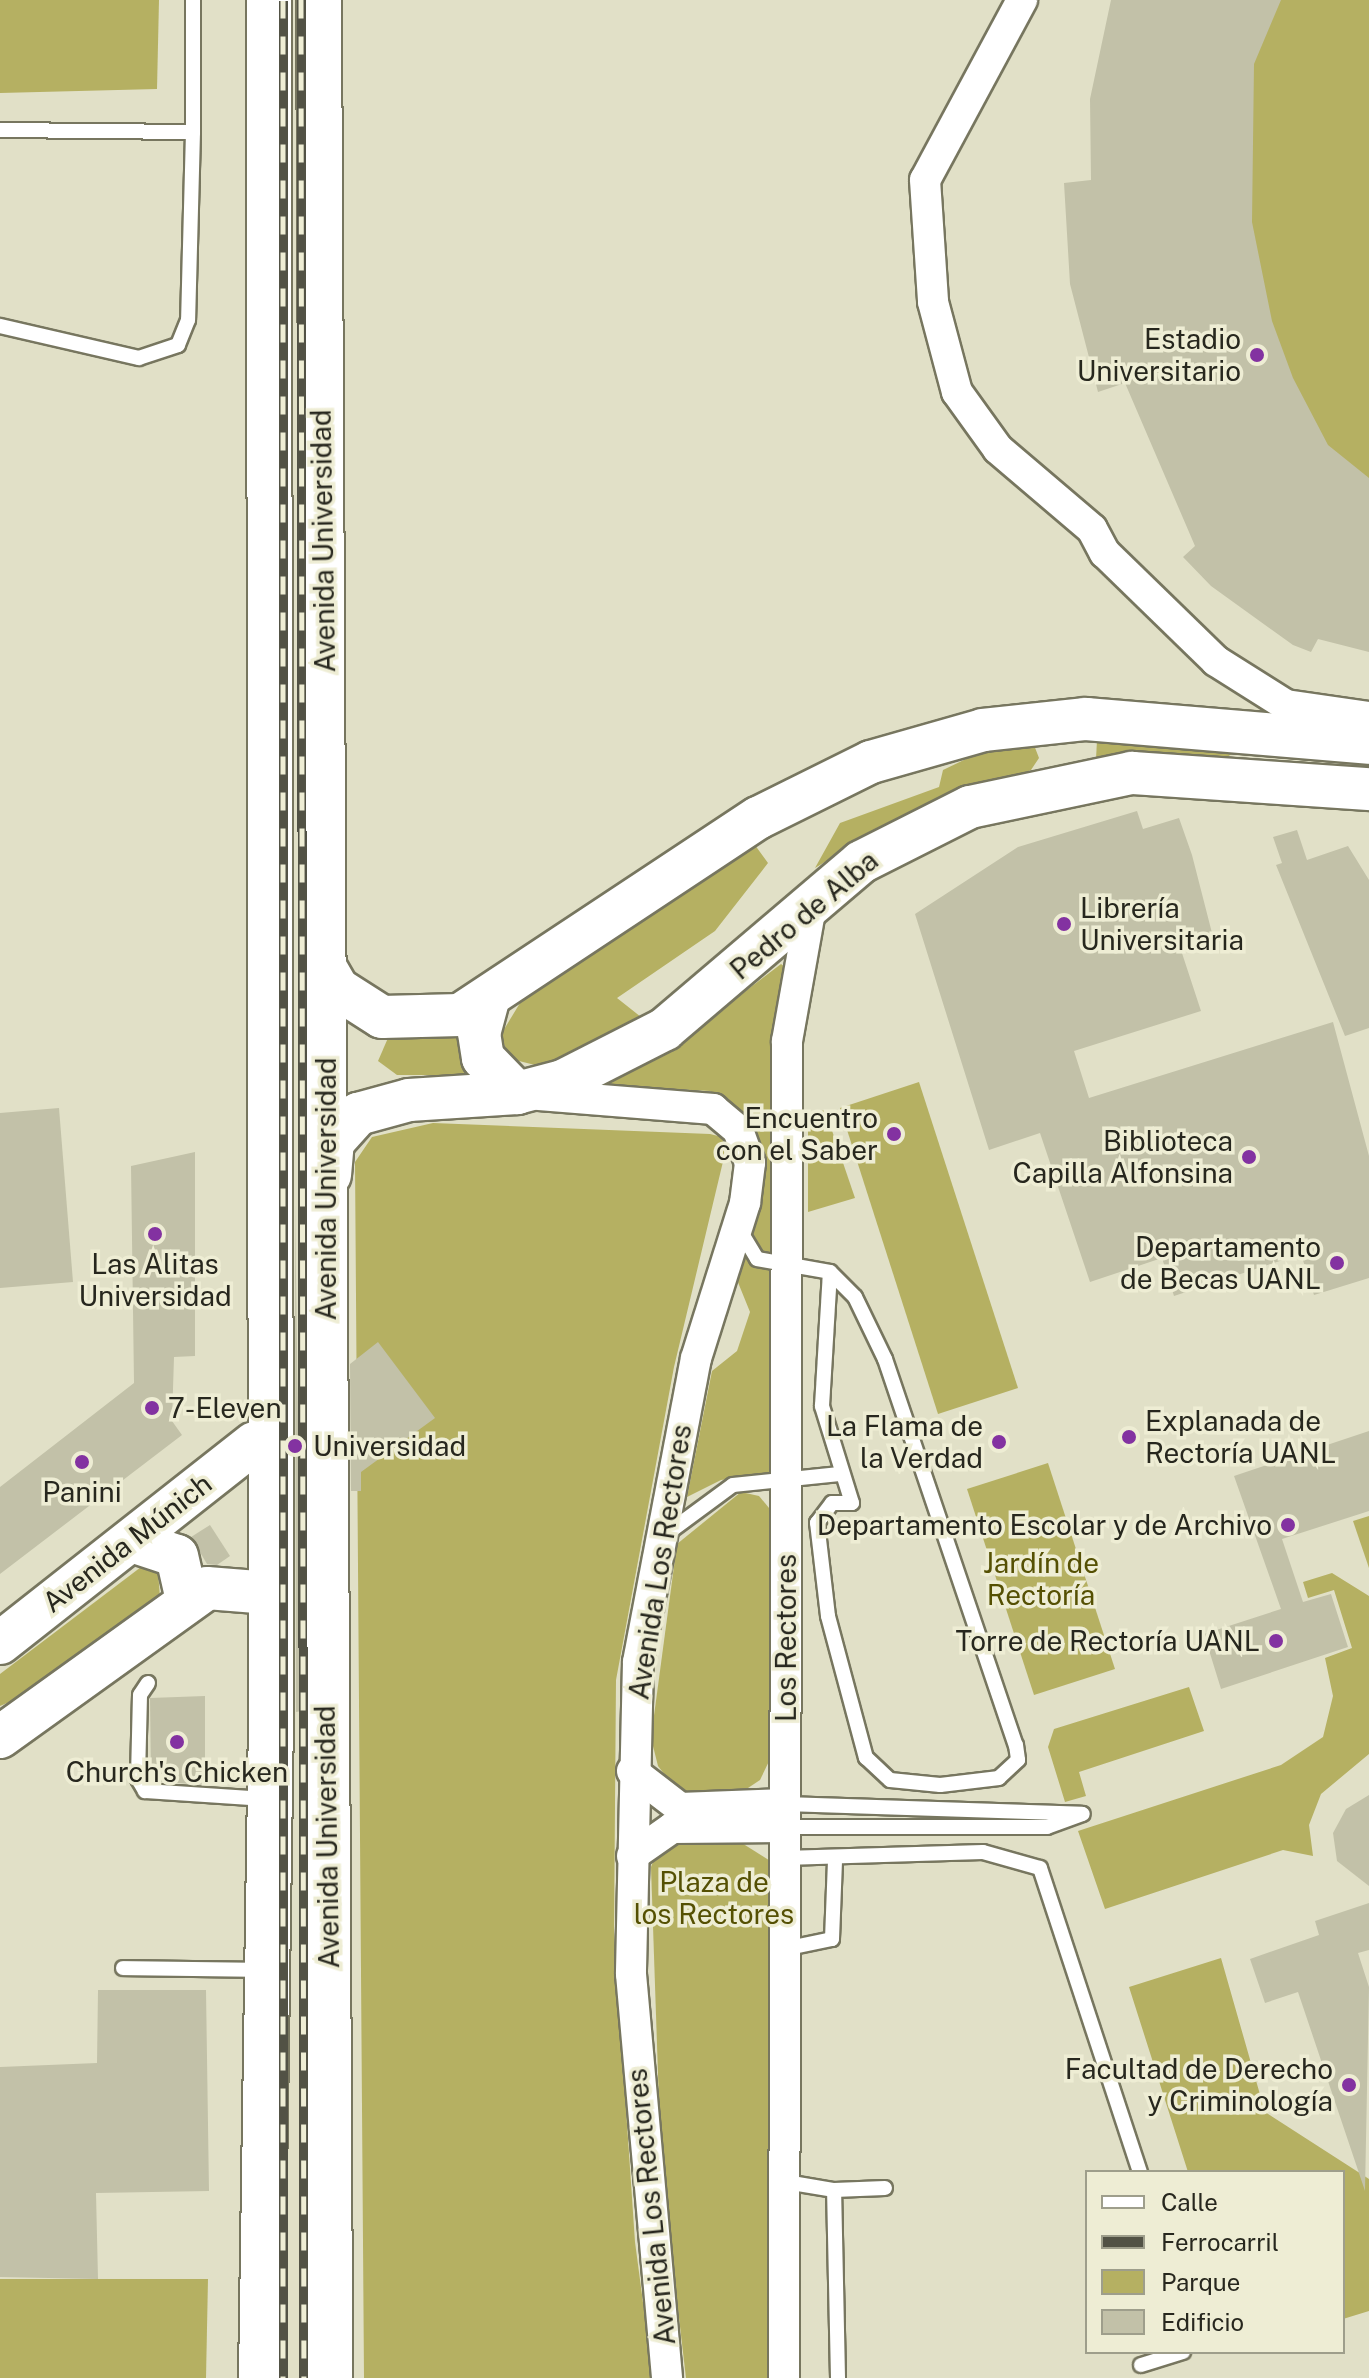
<!DOCTYPE html>
<html>
<head>
<meta charset="utf-8">
<style>
  body { margin:0 }
  #map { position:relative; width:1369px; height:2378px; overflow:hidden; background:#e1e0c7; font-family:"Public Sans",sans-serif }
  div>[style] { position:absolute }
  [style*='--x'] { left:calc(var(--x)*1px); top:calc(var(--y)*1px); width:calc(var(--w)*1px); rotate:calc(var(--a)*1deg) }
  .green>* { inset:0; background:#b5b062 }
  .building>* { inset:0; background:#c2c1a8 }
  .roads { filter:drop-shadow(2px 0 #77765f) drop-shadow(-2px 0 #77765f) drop-shadow(0 2px #77765f) drop-shadow(0 -2px #77765f) }
  .lane>* { height:14px; margin:-7px; padding:0 7px; transform-origin:7px; border-radius:7px; background:#fff }
  .street>* { height:30px; margin:-15px; padding:0 15px; transform-origin:15px; border-radius:15px; background:#fff }
  .secondary>* { height:42px; margin:-21px; padding:0 21px; transform-origin:21px; border-radius:21px; background:#fff }
  .highway>* { height:44px; margin:-22px; padding:0 22px; transform-origin:22px; border-radius:22px; background:#fff }
  .rail>* { height:9px; margin-top:-4.5px; transform-origin:0; background:repeating-linear-gradient(90deg,#eeedd4 0 18px,#525245 0 36px); box-sizing:border-box; border-block:2px solid #525245 }
  .dots>* { width:22px; height:22px; translate:-50% -50%; box-sizing:border-box; border:4px solid #eeedd4; border-radius:50% }
  span { translate:-50% -50%; white-space:nowrap; text-align:center; line-height:1.15; -webkit-text-stroke:7px #eeedd4; paint-order:stroke }
  .poi-label { font-size:28px; color:#27271e }
  .right { translate:-100% -50%; text-align:right }
  .left { translate:0 -50%; text-align:left }
  .street-label { font-size:28px; color:#27271e }
  .park-label { font-size:28px; color:#555003 }
  .legend { position:absolute; left:1085px; top:2170px; width:260px; height:184px; box-sizing:border-box; background:#eeedd4; border:2px solid #9e9e8b; margin:0; padding:10px 14px; list-style:none; font-size:24px; color:#27271e }
  .legend li { display:flex; align-items:center; gap:16px; height:40px }
  .legend b { width:40px; border:2px solid #9e9e8b }
</style>
</head>
<body>
<div id="map">
  <div class="green">
    <div style="clip-path:polygon(0 0,159px 0,157px 89px,0 93px)"></div>
    <div style="clip-path:polygon(1140px 0,1369px 0,1369px 623px)"></div>
    <div style="clip-path:polygon(1097px 740px,1244px 746px,1221px 761px,1096px 759px)"></div>
    <div style="clip-path:polygon(1034px 745px,1039px 758px,1031px 770px,887px 824px,815px 868px,840px 823px,939px 787px,943px 770px,993px 746px)"></div>
    <div style="clip-path:polygon(752px 841px,768px 863px,715px 931px,617px 998px,641px 1017px,543px 1067px,511px 1059px,500px 1036px,520px 1003px)"></div>
    <div style="clip-path:polygon(781px 964px,785px 967px,777px 1258px,759px 1254px,751px 1236px,763px 1182px,749px 1120px,710px 1091px,601px 1085px,676px 1044px)"></div>
    <div style="clip-path:polygon(461px 1035px,467px 1075px,397px 1075px,378px 1061px,388px 1038px)"></div>
    <div style="clip-path:polygon(919px 1082px,1018px 1388px,938px 1414px,840px 1108px)"></div>
    <div style="clip-path:polygon(825px 1110px,855px 1198px,808px 1212px,808px 1115px)"></div>
    <div style="clip-path:polygon(433px 1123px,710px 1134px,722px 1137px,726px 1149px,674px 1367px,616px 1680px,614px 1932px,635px 2242px,653px 2378px,364px 2378px,355px 1162px,372px 1137px)"></div>
    <div style="clip-path:polygon(742px 1251px,755px 1263px,778px 1267px,777px 1472px,721px 1480px,687px 1497px,712px 1371px,737px 1351px,750px 1312px,735px 1275px)"></div>
    <div style="clip-path:polygon(1048px 1463px,1115px 1669px,1034px 1695px,967px 1489px)"></div>
    <div style="clip-path:polygon(741px 1492px,759px 1496px,774px 1514px,772px 1755px,760px 1780px,739px 1794px,678px 1792px,658px 1766px,651px 1738px,677px 1544px)"></div>
    <div style="clip-path:polygon(1369px 1516px,1369px 1568px,1353px 1521px)"></div>
    <div style="clip-path:polygon(145px 1564px,158px 1571px,160px 1598px,40px 1689px,0 1706px,0 1674px)"></div>
    <div style="clip-path:polygon(1332px 1573px,1369px 1596px,1369px 1754px,1321px 1794px,1309px 1825px,1313px 1856px,1283px 1850px,1105px 1909px,1078px 1831px,1281px 1765px,1323px 1737px,1333px 1696px,1325px 1658px,1352px 1648px,1334px 1590px,1308px 1598px,1303px 1582px)"></div>
    <div style="clip-path:polygon(1189px 1687px,1204px 1731px,1079px 1772px,1086px 1796px,1065px 1802px,1048px 1747px,1054px 1729px)"></div>
    <div style="clip-path:polygon(686px 1837px,737px 1840px,775px 1864px,771px 2378px,686px 2378px,661px 2163px,651px 1867px,656px 1854px)"></div>
    <div style="clip-path:polygon(1221px 1958px,1265px 2112px,1369px 2179px,1369px 2311px,1343px 2319px,1343px 2172px,1188px 2172px,1129px 1987px)"></div>
    <div style="clip-path:polygon(0 2279px,208px 2279px,206px 2378px,0 2378px)"></div>
  </div>
  <div class="building">
    <div style="clip-path:polygon(1111px 0,1281px 0,1254px 64px,1252px 222px,1272px 321px,1293px 378px,1328px 445px,1369px 478px,1369px 652px,1318px 639px,1311px 652px,1293px 645px,1211px 586px,1183px 557px,1195px 546px,1125px 383px,1098px 392px,1070px 284px,1064px 183px,1091px 180px,1090px 99px)"></div>
    <div style="clip-path:polygon(1137px 811px,1143px 829px,1179px 818px,1192px 855px,1212px 933px,1179px 944px,1201px 1011px,1074px 1051px,1089px 1098px,1333px 1022px,1369px 1156px,1369px 1278px,1314px 1295px,1301px 1254px,1174px 1296px,1162px 1258px,1090px 1282px,1040px 1133px,989px 1150px,915px 914px,1018px 847px)"></div>
    <div style="clip-path:polygon(1297px 830px,1307px 860px,1348px 846px,1369px 880px,1369px 1028px,1345px 1036px,1276px 865px,1282px 863px,1273px 837px)"></div>
    <div style="clip-path:polygon(59px 1108px,73px 1282px,0 1288px,0 1113px)"></div>
    <div style="clip-path:polygon(195px 1152px,195px 1356px,174px 1357px,172px 1421px,182px 1435px,0 1574px,0 1487px,134px 1383px,131px 1166px)"></div>
    <div style="clip-path:polygon(295px 1204px,302px 1711px,296px 1712px)"></div>
    <div style="clip-path:polygon(378px 1342px,435px 1418px,361px 1472px,361px 1491px,351px 1491px,350px 1364px)"></div>
    <div style="clip-path:polygon(1369px 1431px,1369px 1511px,1282px 1539px,1303px 1602px,1331px 1594px,1348px 1647px,1221px 1689px,1204px 1634px,1281px 1609px,1234px 1476px)"></div>
    <div style="clip-path:polygon(210px 1525px,230px 1556px,217px 1565px,207px 1564px,191px 1537px)"></div>
    <div style="clip-path:polygon(205px 1696px,205px 1785px,151px 1781px,150px 1698px)"></div>
    <div style="clip-path:polygon(1369px 1795px,1369px 1886px,1337px 1861px,1333px 1833px,1346px 1809px)"></div>
    <div style="clip-path:polygon(1369px 1903px,1369px 1950px,1358px 1953px,1369px 1987px,1365px 2191px,1298px 1992px,1265px 2003px,1250px 1959px,1319px 1935px,1315px 1921px)"></div>
    <div style="clip-path:polygon(98px 1990px,206px 1990px,209px 2191px,96px 2193px,98px 2279px,0 2277px,0 2067px,97px 2063px)"></div>
  </div>
  <div class="roads">
    <div class="lane">
      <div style="--x:0;--y:130;--w:193;--a:0.6"></div>
      <div style="--x:193;--y:132;--w:188;--a:91.5"></div>
      <div style="--x:188;--y:320;--w:27;--a:112"></div>
      <div style="--x:178;--y:345;--w:41;--a:161.6"></div>
      <div style="--x:139;--y:358;--w:143;--a:-167"></div>
      <div style="--x:193;--y:132;--w:132;--a:-90"></div>
      <div style="--x:741;--y:1232;--w:31;--a:59"></div>
      <div style="--x:757;--y:1259;--w:74;--a:10.1"></div>
      <div style="--x:830;--y:1272;--w:35;--a:45"></div>
      <div style="--x:855;--y:1297;--w:69;--a:64.2"></div>
      <div style="--x:885;--y:1359;--w:408;--a:71.3"></div>
      <div style="--x:1016;--y:1745;--w:15;--a:82"></div>
      <div style="--x:1018;--y:1760;--w:26;--a:137"></div>
      <div style="--x:999;--y:1778;--w:59;--a:173.2"></div>
      <div style="--x:940;--y:1785;--w:50;--a:-174.3"></div>
      <div style="--x:890;--y:1780;--w:33;--a:-137"></div>
      <div style="--x:866;--y:1758;--w:147;--a:-105"></div>
      <div style="--x:828;--y:1616;--w:94;--a:-96.7"></div>
      <div style="--x:817;--y:1523;--w:25;--a:-53"></div>
      <div style="--x:832;--y:1503;--w:20;--a:0"></div>
      <div style="--x:852;--y:1503;--w:102;--a:-107.2"></div>
      <div style="--x:822;--y:1406;--w:134;--a:-86.6"></div>
      <div style="--x:669;--y:1532;--w:79;--a:-36.3"></div>
      <div style="--x:733;--y:1485;--w:107;--a:-5.9"></div>
      <div style="--x:148;--y:1683;--w:14;--a:124"></div>
      <div style="--x:140;--y:1695;--w:84;--a:91.4"></div>
      <div style="--x:138;--y:1779;--w:14;--a:60"></div>
      <div style="--x:145;--y:1791;--w:121;--a:3.8"></div>
      <div style="--x:785;--y:1804;--w:297;--a:1.9"></div>
      <div style="--x:785;--y:1827;--w:262;--a:0"></div>
      <div style="--x:1047;--y:1827;--w:38;--a:-20"></div>
      <div style="--x:784;--y:1858;--w:199;--a:-1.7"></div>
      <div style="--x:983;--y:1852;--w:59;--a:15.7"></div>
      <div style="--x:1040;--y:1868;--w:320;--a:71.8"></div>
      <div style="--x:784;--y:1949;--w:49;--a:-11.8"></div>
      <div style="--x:832;--y:1939;--w:79;--a:-87.8"></div>
      <div style="--x:123;--y:1968;--w:140;--a:0.8"></div>
      <div style="--x:786;--y:2182;--w:49;--a:9.5"></div>
      <div style="--x:1141;--y:2365;--w:44;--a:-17.2"></div>
      <div style="--x:838;--y:2378;--w:188;--a:-91.2"></div>
      <div style="--x:834;--y:2190;--w:51;--a:-2.2"></div>
    </div>
    <div class="street">
      <div style="--x:1022;--y:0;--w:204;--a:118.3"></div>
      <div style="--x:925;--y:180;--w:122;--a:86.2"></div>
      <div style="--x:933;--y:302;--w:93;--a:75.1"></div>
      <div style="--x:957;--y:392;--w:70;--a:54.3"></div>
      <div style="--x:998;--y:449;--w:123;--a:40.4"></div>
      <div style="--x:1092;--y:529;--w:27;--a:62"></div>
      <div style="--x:1105;--y:553;--w:155;--a:44.2"></div>
      <div style="--x:1216;--y:661;--w:83;--a:32.2"></div>
      <div style="--x:1286;--y:705;--w:84;--a:8.2"></div>
      <div style="--x:539;--y:1095;--w:175;--a:4.6"></div>
      <div style="--x:713;--y:1109;--w:33;--a:40"></div>
      <div style="--x:738;--y:1130;--w:35;--a:70"></div>
      <div style="--x:750;--y:1163;--w:40;--a:97.1"></div>
      <div style="--x:745;--y:1203;--w:163;--a:107.5"></div>
      <div style="--x:696;--y:1358;--w:309;--a:100.8"></div>
      <div style="--x:638;--y:1662;--w:312;--a:91.3"></div>
      <div style="--x:631;--y:1974;--w:406;--a:84.9"></div>
      <div style="--x:632;--y:1771;--w:61;--a:37.6"></div>
      <div style="--x:680;--y:1808;--w:105;--a:-2.2"></div>
      <div style="--x:632;--y:1856;--w:49;--a:-35"></div>
      <div style="--x:672;--y:1828;--w:113;--a:-0.5"></div>
      <div style="--x:784;--y:2378;--w:1337;--a:-89.87"></div>
      <div style="--x:787;--y:1041;--w:142;--a:-79.9"></div>
    </div>
    <div class="secondary">
      <div style="--x:324;--y:965;--w:28;--a:60"></div>
      <div style="--x:338;--y:989;--w:52;--a:32.5"></div>
      <div style="--x:382;--y:1017;--w:78;--a:-1.5"></div>
      <div style="--x:460;--y:1015;--w:357;--a:-33.5"></div>
      <div style="--x:758;--y:818;--w:126;--a:-26.4"></div>
      <div style="--x:871;--y:762;--w:116;--a:-15.9"></div>
      <div style="--x:983;--y:730;--w:104;--a:-6.1"></div>
      <div style="--x:1086;--y:719;--w:284;--a:4.8"></div>
      <div style="--x:487;--y:1004;--w:30;--a:105"></div>
      <div style="--x:479;--y:1033;--w:25;--a:81"></div>
      <div style="--x:483;--y:1058;--w:49;--a:45.8"></div>
      <div style="--x:330;--y:1175;--w:33;--a:-85"></div>
      <div style="--x:333;--y:1142;--w:38;--a:-48"></div>
      <div style="--x:358;--y:1114;--w:53;--a:-15.4"></div>
      <div style="--x:409;--y:1100;--w:108;--a:-3.7"></div>
      <div style="--x:517;--y:1093;--w:48;--a:-14.6"></div>
      <div style="--x:563;--y:1081;--w:114;--a:-27"></div>
      <div style="--x:665;--y:1029;--w:257;--a:-40.4"></div>
      <div style="--x:861;--y:862;--w:122;--a:-26.8"></div>
      <div style="--x:970;--y:807;--w:166;--a:-11.9"></div>
      <div style="--x:1132;--y:773;--w:238;--a:3.9"></div>
      <div style="--x:132;--y:1541;--w:47;--a:18.4"></div>
      <div style="--x:177;--y:1556;--w:45;--a:77.2"></div>
      <div style="--x:0;--y:1643;--w:323;--a:-38.2"></div>
      <div style="--x:0;--y:1737;--w:255;--a:-35.7"></div>
      <div style="--x:207;--y:1588;--w:50;--a:4.6"></div>
    </div>
    <div class="highway">
      <div style="--x:319;--y:0;--w:2378;--a:89.73"></div>
      <div style="--x:261;--y:2378;--w:661;--a:-89.13"></div>
      <div style="--x:271;--y:1717;--w:1717;--a:-90.07"></div>
    </div>
  </div>
  <div class="rail">
    <div style="--x:283;--y:0;--w:2378;--a:90"></div>
    <div style="--x:301;--y:0;--w:2378;--a:89.93"></div>
  </div>
  <div class="dots">
    <div style="left:1257px;top:355px;background:#8332a1"></div>
    <div style="left:1064px;top:924px;background:#8332a1"></div>
    <div style="left:894px;top:1134px;background:#8332a1"></div>
    <div style="left:1249px;top:1157px;background:#8332a1"></div>
    <div style="left:155px;top:1234px;background:#8332a1"></div>
    <div style="left:1337px;top:1263px;background:#8332a1"></div>
    <div style="left:152px;top:1408px;background:#8332a1"></div>
    <div style="left:1129px;top:1437px;background:#8332a1"></div>
    <div style="left:999px;top:1442px;background:#8332a1"></div>
    <div style="left:295px;top:1446px;background:#8332a1"></div>
    <div style="left:82px;top:1462px;background:#8332a1"></div>
    <div style="left:1288px;top:1525px;background:#8332a1"></div>
    <div style="left:1276px;top:1641px;background:#8332a1"></div>
    <div style="left:177px;top:1742px;background:#8332a1"></div>
    <div style="left:1349px;top:2085px;background:#8332a1"></div>
  </div>
  <div class="poi-label">
    <span class="right" style="left:1241px;top:355px">Estadio<br>Universitario</span>
    <span class="left" style="left:1080px;top:924px">Librería<br>Universitaria</span>
    <span class="right" style="left:878px;top:1134px">Encuentro<br>con el Saber</span>
    <span class="right" style="left:1233px;top:1157px">Biblioteca<br>Capilla Alfonsina</span>
    <span class="right" style="left:1321px;top:1263px">Departamento<br>de Becas UANL</span>
    <span style="left:155px;top:1280px">Las Alitas<br>Universidad</span>
    <span class="left" style="left:168px;top:1408px">7-Eleven</span>
    <span class="left" style="left:1145px;top:1437px">Explanada de<br>Rectoría UANL</span>
    <span class="right" style="left:983px;top:1442px">La Flama de<br>la Verdad</span>
    <span class="left" style="left:313px;top:1446px">Universidad</span>
    <span style="left:82px;top:1492px">Panini</span>
    <span class="right" style="left:1272px;top:1525px">Departamento Escolar y de Archivo</span>
    <span class="right" style="left:1260px;top:1641px">Torre de Rectoría UANL</span>
    <span style="left:177px;top:1772px">Church's Chicken</span>
    <span class="right" style="left:1333px;top:2085px">Facultad de Derecho<br>y Criminología</span>
  </div>
  <div class="street-label">
    <span style="left:323px;top:541px;rotate:-91deg">Avenida Universidad</span>
    <span style="left:804px;top:915px;rotate:-40deg">Pedro de Alba</span>
    <span style="left:326px;top:1189px;rotate:-90deg">Avenida Universidad</span>
    <span style="left:127px;top:1543px;rotate:-38deg">Avenida Múnich</span>
    <span style="left:660px;top:1562px;rotate:-81deg">Avenida Los Rectores</span>
    <span style="left:786px;top:1638px;rotate:-90deg">Los Rectores</span>
    <span style="left:327px;top:1837px;rotate:-91deg">Avenida Universidad</span>
    <span style="left:651px;top:2207px;rotate:-96deg">Avenida Los Rectores</span>
  </div>
  <div class="park-label">
    <span style="left:1041px;top:1579px">Jardín de<br>Rectoría</span>
    <span style="left:714px;top:1898px">Plaza de<br>los Rectores</span>
  </div>
  <ul class="legend">
  <li><b style="height:10px;background:#fff"></b>Calle</li>
  <li><b style="height:10px;background:#525245"></b>Ferrocarril</li>
  <li><b style="height:22px;background:#b5b062"></b>Parque</li>
  <li><b style="height:22px;background:#c2c1a8"></b>Edificio</li>
  </ul>
</div>
</body>
</html>
